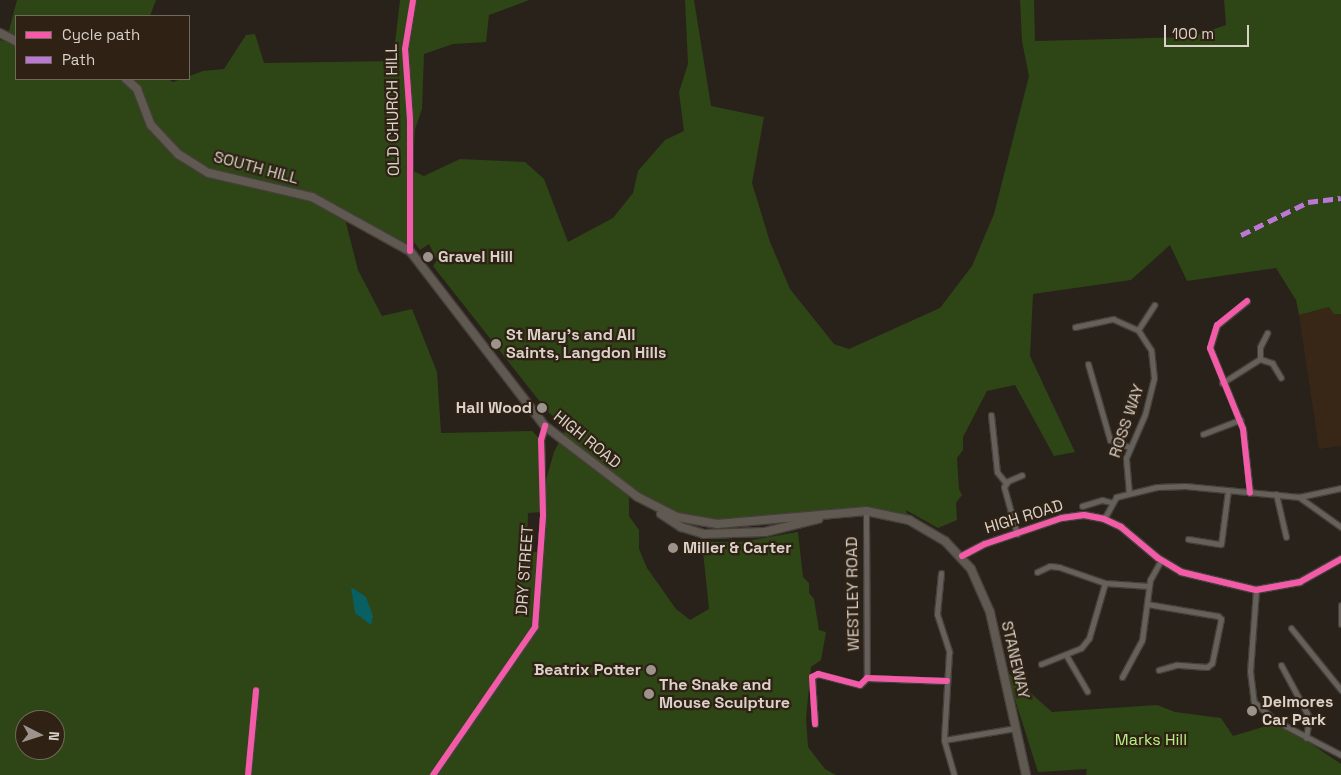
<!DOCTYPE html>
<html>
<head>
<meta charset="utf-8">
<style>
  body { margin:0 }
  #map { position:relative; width:1341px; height:775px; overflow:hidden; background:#29221b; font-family:"Space Grotesk",sans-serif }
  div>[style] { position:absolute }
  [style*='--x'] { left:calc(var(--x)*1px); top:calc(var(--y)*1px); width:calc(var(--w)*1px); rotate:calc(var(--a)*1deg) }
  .built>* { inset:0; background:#382717 }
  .green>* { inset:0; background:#2e4516 }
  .water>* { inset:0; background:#086062 }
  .roads { filter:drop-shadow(1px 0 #453f39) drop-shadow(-1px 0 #453f39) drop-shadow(0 1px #453f39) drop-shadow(0 -1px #453f39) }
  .minor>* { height:5px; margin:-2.5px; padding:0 2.5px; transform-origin:2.5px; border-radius:2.5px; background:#66605b }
  .tertiary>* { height:6px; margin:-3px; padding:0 3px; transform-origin:3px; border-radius:3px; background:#66605b }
  .secondary>* { height:8px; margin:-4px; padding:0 4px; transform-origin:4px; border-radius:4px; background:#5f5952 }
  .quiet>* { height:5px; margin-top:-2.5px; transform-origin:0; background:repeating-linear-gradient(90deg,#ba77d6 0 10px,transparent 0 15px) }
  .cycleway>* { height:6px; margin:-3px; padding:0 3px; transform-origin:3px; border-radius:3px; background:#f35aa7 }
  .dots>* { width:14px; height:14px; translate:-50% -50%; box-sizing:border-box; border:2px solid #2f2215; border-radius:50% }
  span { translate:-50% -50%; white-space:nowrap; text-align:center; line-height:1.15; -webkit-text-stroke:4.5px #2f2215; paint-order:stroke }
  .street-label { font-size:16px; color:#dad2c9 }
  .poi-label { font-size:16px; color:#dad2c9; font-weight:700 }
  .left { translate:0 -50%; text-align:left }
  .right { translate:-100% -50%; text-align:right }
  .park-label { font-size:16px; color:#b5f27f }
  .legend { position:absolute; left:15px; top:15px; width:175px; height:65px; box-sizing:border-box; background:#2f2215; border:1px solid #73685d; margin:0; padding:6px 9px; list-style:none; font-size:15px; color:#dad2c9 }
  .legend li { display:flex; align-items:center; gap:10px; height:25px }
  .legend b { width:25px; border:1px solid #73685d }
  .north { position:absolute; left:15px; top:710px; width:50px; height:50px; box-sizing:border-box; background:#2f2215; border:1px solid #73685d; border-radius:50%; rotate:95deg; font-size:14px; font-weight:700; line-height:20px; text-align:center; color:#dad2c9 }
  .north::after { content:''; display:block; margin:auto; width:18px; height:22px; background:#9c948c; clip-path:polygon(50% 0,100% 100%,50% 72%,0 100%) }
  .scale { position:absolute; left:1164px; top:25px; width:85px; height:22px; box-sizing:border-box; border:2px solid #dad2c9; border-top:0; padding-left:6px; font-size:15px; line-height:18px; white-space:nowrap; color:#dad2c9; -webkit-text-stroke:4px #2f2215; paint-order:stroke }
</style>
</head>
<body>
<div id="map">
  <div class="built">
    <div style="clip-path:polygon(1341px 304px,1341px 446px,1319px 449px,1299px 315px)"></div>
  </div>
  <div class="green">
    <div style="clip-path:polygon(evenodd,17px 0,156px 0,150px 16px,16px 16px,16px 79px,168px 79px,173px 82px,203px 71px,224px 69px,246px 35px,255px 34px,264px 63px,393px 61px,400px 0,529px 0,489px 15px,486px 42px,453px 44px,424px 54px,422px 109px,415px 129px,413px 171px,424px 176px,460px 159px,525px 162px,544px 179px,568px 242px,613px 218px,633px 193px,638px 171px,665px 140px,684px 131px,679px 92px,688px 64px,685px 0,694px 0,711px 106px,764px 117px,752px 183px,770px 242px,790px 289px,834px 344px,849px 349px,940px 308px,972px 266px,994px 214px,1029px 76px,1022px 41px,1020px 0,1034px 0,1035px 41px,1191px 37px,1226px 25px,1224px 0,1341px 0,1341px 314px,1334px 314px,1329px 307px,1299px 315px,1296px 300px,1276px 268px,1187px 281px,1170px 245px,1131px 280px,1033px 294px,1030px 356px,1075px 452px,1054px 456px,1015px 385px,987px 391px,963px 437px,963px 450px,957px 458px,959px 489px,962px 495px,956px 503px,957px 520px,938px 528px,906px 510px,909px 520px,884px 513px,764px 522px,689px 520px,624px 488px,629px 498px,629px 516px,639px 530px,639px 549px,647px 568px,676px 609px,690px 620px,709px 609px,702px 542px,741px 542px,798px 532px,803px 577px,809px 583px,809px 593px,814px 599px,819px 630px,826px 632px,821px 660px,811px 667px,806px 718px,808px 747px,825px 769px,836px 775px,0 775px,0 40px,6px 42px,17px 0,344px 215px,405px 245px,414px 242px,420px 250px,429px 244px,437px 260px,433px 266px,548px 412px,567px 427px,554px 452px,544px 487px,541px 552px,527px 552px,528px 513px,543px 512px,541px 440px,532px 431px,441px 433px,437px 372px,412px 309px,382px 316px,358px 270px,344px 215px,17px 0,25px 720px,55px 720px,55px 750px,25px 750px,25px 720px)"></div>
    <div style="clip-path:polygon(1006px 671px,1052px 712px,1157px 705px,1175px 712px,1221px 718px,1233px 736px,1279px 722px,1341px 764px,1341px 775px,1086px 775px,1087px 769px,1038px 772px)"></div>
  </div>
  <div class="water">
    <div style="clip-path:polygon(351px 587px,366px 597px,373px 616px,371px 625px,355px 613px)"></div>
  </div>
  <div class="roads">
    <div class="minor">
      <div style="--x:410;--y:251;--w:131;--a:-90"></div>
      <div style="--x:410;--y:120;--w:71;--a:-94"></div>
      <div style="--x:405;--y:49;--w:50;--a:-80.7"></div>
      <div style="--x:1247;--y:301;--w:38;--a:141"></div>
      <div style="--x:1217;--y:325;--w:24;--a:107"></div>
      <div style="--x:1210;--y:348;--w:87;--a:67.8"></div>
      <div style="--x:1243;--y:429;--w:64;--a:83.8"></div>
      <div style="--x:1075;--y:327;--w:39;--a:-12"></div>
      <div style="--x:1113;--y:319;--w:27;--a:24"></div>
      <div style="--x:1260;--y:359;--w:13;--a:18"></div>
      <div style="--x:1272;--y:363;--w:17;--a:59"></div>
      <div style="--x:1088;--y:364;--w:79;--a:73.9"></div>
      <div style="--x:1110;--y:440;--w:20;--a:20"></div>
      <div style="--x:1222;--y:383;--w:45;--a:-32.3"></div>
      <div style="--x:1260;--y:359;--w:12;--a:-90"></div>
      <div style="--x:1260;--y:347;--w:16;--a:-63"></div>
      <div style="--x:991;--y:415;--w:57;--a:84"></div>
      <div style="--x:997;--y:472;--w:14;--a:51"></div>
      <div style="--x:1203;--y:434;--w:40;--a:-21"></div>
      <div style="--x:1129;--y:493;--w:35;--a:-95"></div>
      <div style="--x:1126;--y:458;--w:48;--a:-66.6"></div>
      <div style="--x:1145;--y:414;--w:37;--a:-76"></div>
      <div style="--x:1154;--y:378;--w:28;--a:-96"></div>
      <div style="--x:1151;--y:350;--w:24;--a:-123"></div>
      <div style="--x:1138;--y:330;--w:30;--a:-57"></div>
      <div style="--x:1276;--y:494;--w:44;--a:76.9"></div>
      <div style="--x:1299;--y:497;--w:43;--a:-12.1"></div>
      <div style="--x:1082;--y:506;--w:21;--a:-17"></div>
      <div style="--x:1102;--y:500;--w:8;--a:14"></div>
      <div style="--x:866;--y:511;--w:167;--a:89.7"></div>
      <div style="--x:1104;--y:519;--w:25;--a:-61"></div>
      <div style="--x:1116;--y:497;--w:42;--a:-13.7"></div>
      <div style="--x:1157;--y:487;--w:28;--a:-2"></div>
      <div style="--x:1185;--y:486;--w:115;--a:5.5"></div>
      <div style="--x:1299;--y:497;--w:52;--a:35.5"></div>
      <div style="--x:1017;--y:534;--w:49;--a:-105.5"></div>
      <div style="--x:1004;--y:487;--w:7;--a:-56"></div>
      <div style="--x:1008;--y:481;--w:15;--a:-23"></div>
      <div style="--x:1188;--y:539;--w:33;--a:9"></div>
      <div style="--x:1221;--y:544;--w:54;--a:-82.6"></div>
      <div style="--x:1037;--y:572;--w:14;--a:-25"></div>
      <div style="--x:1050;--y:566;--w:9;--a:6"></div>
      <div style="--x:1059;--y:567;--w:49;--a:19.2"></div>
      <div style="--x:1105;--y:583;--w:44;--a:3.9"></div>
      <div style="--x:941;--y:573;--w:41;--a:95.6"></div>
      <div style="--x:937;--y:614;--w:40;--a:72"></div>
      <div style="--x:949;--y:652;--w:88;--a:93.3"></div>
      <div style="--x:944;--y:740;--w:36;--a:74"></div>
      <div style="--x:1256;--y:590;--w:81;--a:94.2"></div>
      <div style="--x:1250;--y:671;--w:31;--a:83"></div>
      <div style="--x:1254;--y:702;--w:29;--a:41"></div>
      <div style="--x:1276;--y:721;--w:73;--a:27.6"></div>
      <div style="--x:1147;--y:604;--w:72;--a:9.6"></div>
      <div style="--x:1218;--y:616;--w:4;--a:45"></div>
      <div style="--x:1221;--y:619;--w:45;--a:101.6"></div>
      <div style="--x:1212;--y:663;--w:6;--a:141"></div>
      <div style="--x:1207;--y:667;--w:31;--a:-176"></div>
      <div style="--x:1176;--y:665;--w:18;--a:164"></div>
      <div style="--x:1341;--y:605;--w:19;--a:90"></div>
      <div style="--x:1291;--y:628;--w:80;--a:51.1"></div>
      <div style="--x:1066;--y:655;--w:42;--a:59.7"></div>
      <div style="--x:1041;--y:664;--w:43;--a:-21.8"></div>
      <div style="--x:1081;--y:648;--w:13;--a:-51"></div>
      <div style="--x:1089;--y:638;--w:57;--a:-73.8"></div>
      <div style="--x:1281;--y:665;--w:59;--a:61.7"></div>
      <div style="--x:1309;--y:717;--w:21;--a:98"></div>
      <div style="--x:1122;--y:677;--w:42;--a:-61.6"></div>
      <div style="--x:1142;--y:640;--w:61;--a:-82.4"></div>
      <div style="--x:1150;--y:580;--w:23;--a:-61"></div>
      <div style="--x:815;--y:724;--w:47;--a:-93.7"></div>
      <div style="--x:812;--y:677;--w:7;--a:-27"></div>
      <div style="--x:818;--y:674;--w:43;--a:14.7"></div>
      <div style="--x:860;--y:685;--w:10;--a:-45"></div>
      <div style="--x:867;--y:678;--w:80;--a:2.1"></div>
      <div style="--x:944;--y:740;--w:73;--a:-9.5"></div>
      <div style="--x:248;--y:775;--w:85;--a:-84.6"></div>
      <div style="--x:433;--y:775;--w:180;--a:-55.4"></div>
      <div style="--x:535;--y:627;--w:112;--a:-85.9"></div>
      <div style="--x:543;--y:515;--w:75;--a:-91.5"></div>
      <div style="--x:541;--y:440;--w:15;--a:-74"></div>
    </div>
    <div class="tertiary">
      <div style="--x:962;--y:556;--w:26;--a:-28"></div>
      <div style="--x:985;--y:544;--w:81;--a:-18.7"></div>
      <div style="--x:1062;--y:518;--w:22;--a:-8"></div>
      <div style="--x:1084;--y:515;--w:20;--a:11"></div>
      <div style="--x:1104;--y:519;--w:19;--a:25"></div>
      <div style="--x:1121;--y:527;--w:48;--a:40"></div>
      <div style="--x:1158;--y:558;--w:27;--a:31"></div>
      <div style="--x:1181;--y:572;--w:77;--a:13.5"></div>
      <div style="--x:1256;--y:590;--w:45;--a:-10.3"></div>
      <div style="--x:1300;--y:582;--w:47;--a:-29.3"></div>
    </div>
    <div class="secondary">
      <div style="--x:0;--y:33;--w:18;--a:27"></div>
      <div style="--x:126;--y:79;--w:15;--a:42"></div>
      <div style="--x:137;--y:89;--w:39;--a:69"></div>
      <div style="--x:151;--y:125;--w:40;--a:47"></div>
      <div style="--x:178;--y:154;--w:36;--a:32"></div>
      <div style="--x:209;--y:173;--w:106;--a:13.1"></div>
      <div style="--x:312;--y:197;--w:112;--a:28.9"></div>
      <div style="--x:410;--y:251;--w:221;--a:52.4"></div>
      <div style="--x:545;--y:426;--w:117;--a:37.4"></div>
      <div style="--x:638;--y:497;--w:44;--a:27.1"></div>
      <div style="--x:677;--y:517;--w:41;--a:9.9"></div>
      <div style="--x:717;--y:524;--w:150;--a:-5"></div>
      <div style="--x:866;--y:511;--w:44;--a:11.8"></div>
      <div style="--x:909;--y:520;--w:42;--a:30.3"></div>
      <div style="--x:945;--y:541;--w:38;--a:47"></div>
      <div style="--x:971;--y:569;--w:47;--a:66.2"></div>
      <div style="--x:990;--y:612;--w:167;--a:77.5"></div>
      <div style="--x:661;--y:514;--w:24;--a:33"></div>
      <div style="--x:681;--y:527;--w:24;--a:17"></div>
      <div style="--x:704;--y:534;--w:61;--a:-1.9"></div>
      <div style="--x:765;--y:532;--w:55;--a:-13.8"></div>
    </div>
  </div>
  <div class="quiet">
    <div style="--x:1241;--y:235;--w:75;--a:-26.2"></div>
    <div style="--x:1308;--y:202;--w:33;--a:-7"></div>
  </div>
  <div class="cycleway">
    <div style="--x:410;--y:251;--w:131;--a:-90"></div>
    <div style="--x:410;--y:120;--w:71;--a:-94"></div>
    <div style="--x:405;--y:49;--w:50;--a:-80.7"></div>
    <div style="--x:1247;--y:301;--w:38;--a:141"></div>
    <div style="--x:1217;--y:325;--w:24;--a:107"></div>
    <div style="--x:1210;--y:348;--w:87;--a:67.8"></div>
    <div style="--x:1243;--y:429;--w:64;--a:83.8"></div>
    <div style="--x:962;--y:556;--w:26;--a:-28"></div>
    <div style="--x:985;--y:544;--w:81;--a:-18.7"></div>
    <div style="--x:1062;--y:518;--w:22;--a:-8"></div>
    <div style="--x:1084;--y:515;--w:20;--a:11"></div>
    <div style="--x:1104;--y:519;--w:19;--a:25"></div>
    <div style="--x:1121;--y:527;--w:48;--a:40"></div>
    <div style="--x:1158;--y:558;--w:27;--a:31"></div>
    <div style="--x:1181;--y:572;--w:77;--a:13.5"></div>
    <div style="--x:1256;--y:590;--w:45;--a:-10.3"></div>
    <div style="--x:1300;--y:582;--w:47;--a:-29.3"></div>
    <div style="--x:815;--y:724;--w:47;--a:-93.7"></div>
    <div style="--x:812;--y:677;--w:7;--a:-27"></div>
    <div style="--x:818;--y:674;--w:43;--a:14.7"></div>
    <div style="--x:860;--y:685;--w:10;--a:-45"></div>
    <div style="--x:867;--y:678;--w:80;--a:2.1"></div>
    <div style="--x:248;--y:775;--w:85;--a:-84.6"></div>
    <div style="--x:433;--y:775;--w:180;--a:-55.4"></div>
    <div style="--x:535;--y:627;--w:112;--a:-85.9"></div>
    <div style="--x:543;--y:515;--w:75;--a:-91.5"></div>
    <div style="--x:541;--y:440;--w:15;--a:-74"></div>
  </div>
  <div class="dots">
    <div style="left:428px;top:257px;background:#9c948c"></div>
    <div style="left:496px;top:344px;background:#9c948c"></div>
    <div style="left:542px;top:408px;background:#9c948c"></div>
    <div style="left:673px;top:548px;background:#9c948c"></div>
    <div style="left:651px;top:670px;background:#9c948c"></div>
    <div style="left:649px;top:694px;background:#9c948c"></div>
    <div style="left:1252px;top:711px;background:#9c948c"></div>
  </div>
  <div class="street-label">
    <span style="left:393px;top:110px;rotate:-91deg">OLD CHURCH HILL</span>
    <span style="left:256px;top:168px;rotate:15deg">SOUTH HILL</span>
    <span style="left:1127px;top:421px;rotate:-71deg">ROSS WAY</span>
    <span style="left:587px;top:440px;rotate:39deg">HIGH ROAD</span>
    <span style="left:1024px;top:517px;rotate:-17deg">HIGH ROAD</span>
    <span style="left:525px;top:570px;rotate:-86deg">DRY STREET</span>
    <span style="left:853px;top:594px;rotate:-91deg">WESTLEY ROAD</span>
    <span style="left:1015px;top:660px;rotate:77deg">STANEWAY</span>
  </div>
  <div class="poi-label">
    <span class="left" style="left:438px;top:257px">Gravel Hill</span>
    <span class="left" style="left:506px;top:344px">St Mary's and All<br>Saints, Langdon Hills</span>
    <span class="right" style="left:532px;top:408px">Hall Wood</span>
    <span class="left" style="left:683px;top:548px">Miller &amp; Carter</span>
    <span class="right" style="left:641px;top:670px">Beatrix Potter</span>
    <span class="left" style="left:659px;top:694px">The Snake and<br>Mouse Sculpture</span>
    <span class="left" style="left:1262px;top:711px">Delmores<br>Car Park</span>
  </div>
  <div class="park-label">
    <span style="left:1151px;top:740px">Marks Hill</span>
  </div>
  <ul class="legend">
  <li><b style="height:6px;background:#f35aa7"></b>Cycle path</li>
  <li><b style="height:6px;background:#ba77d6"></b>Path</li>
  </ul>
  <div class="north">N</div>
  <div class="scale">100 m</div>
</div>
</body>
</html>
